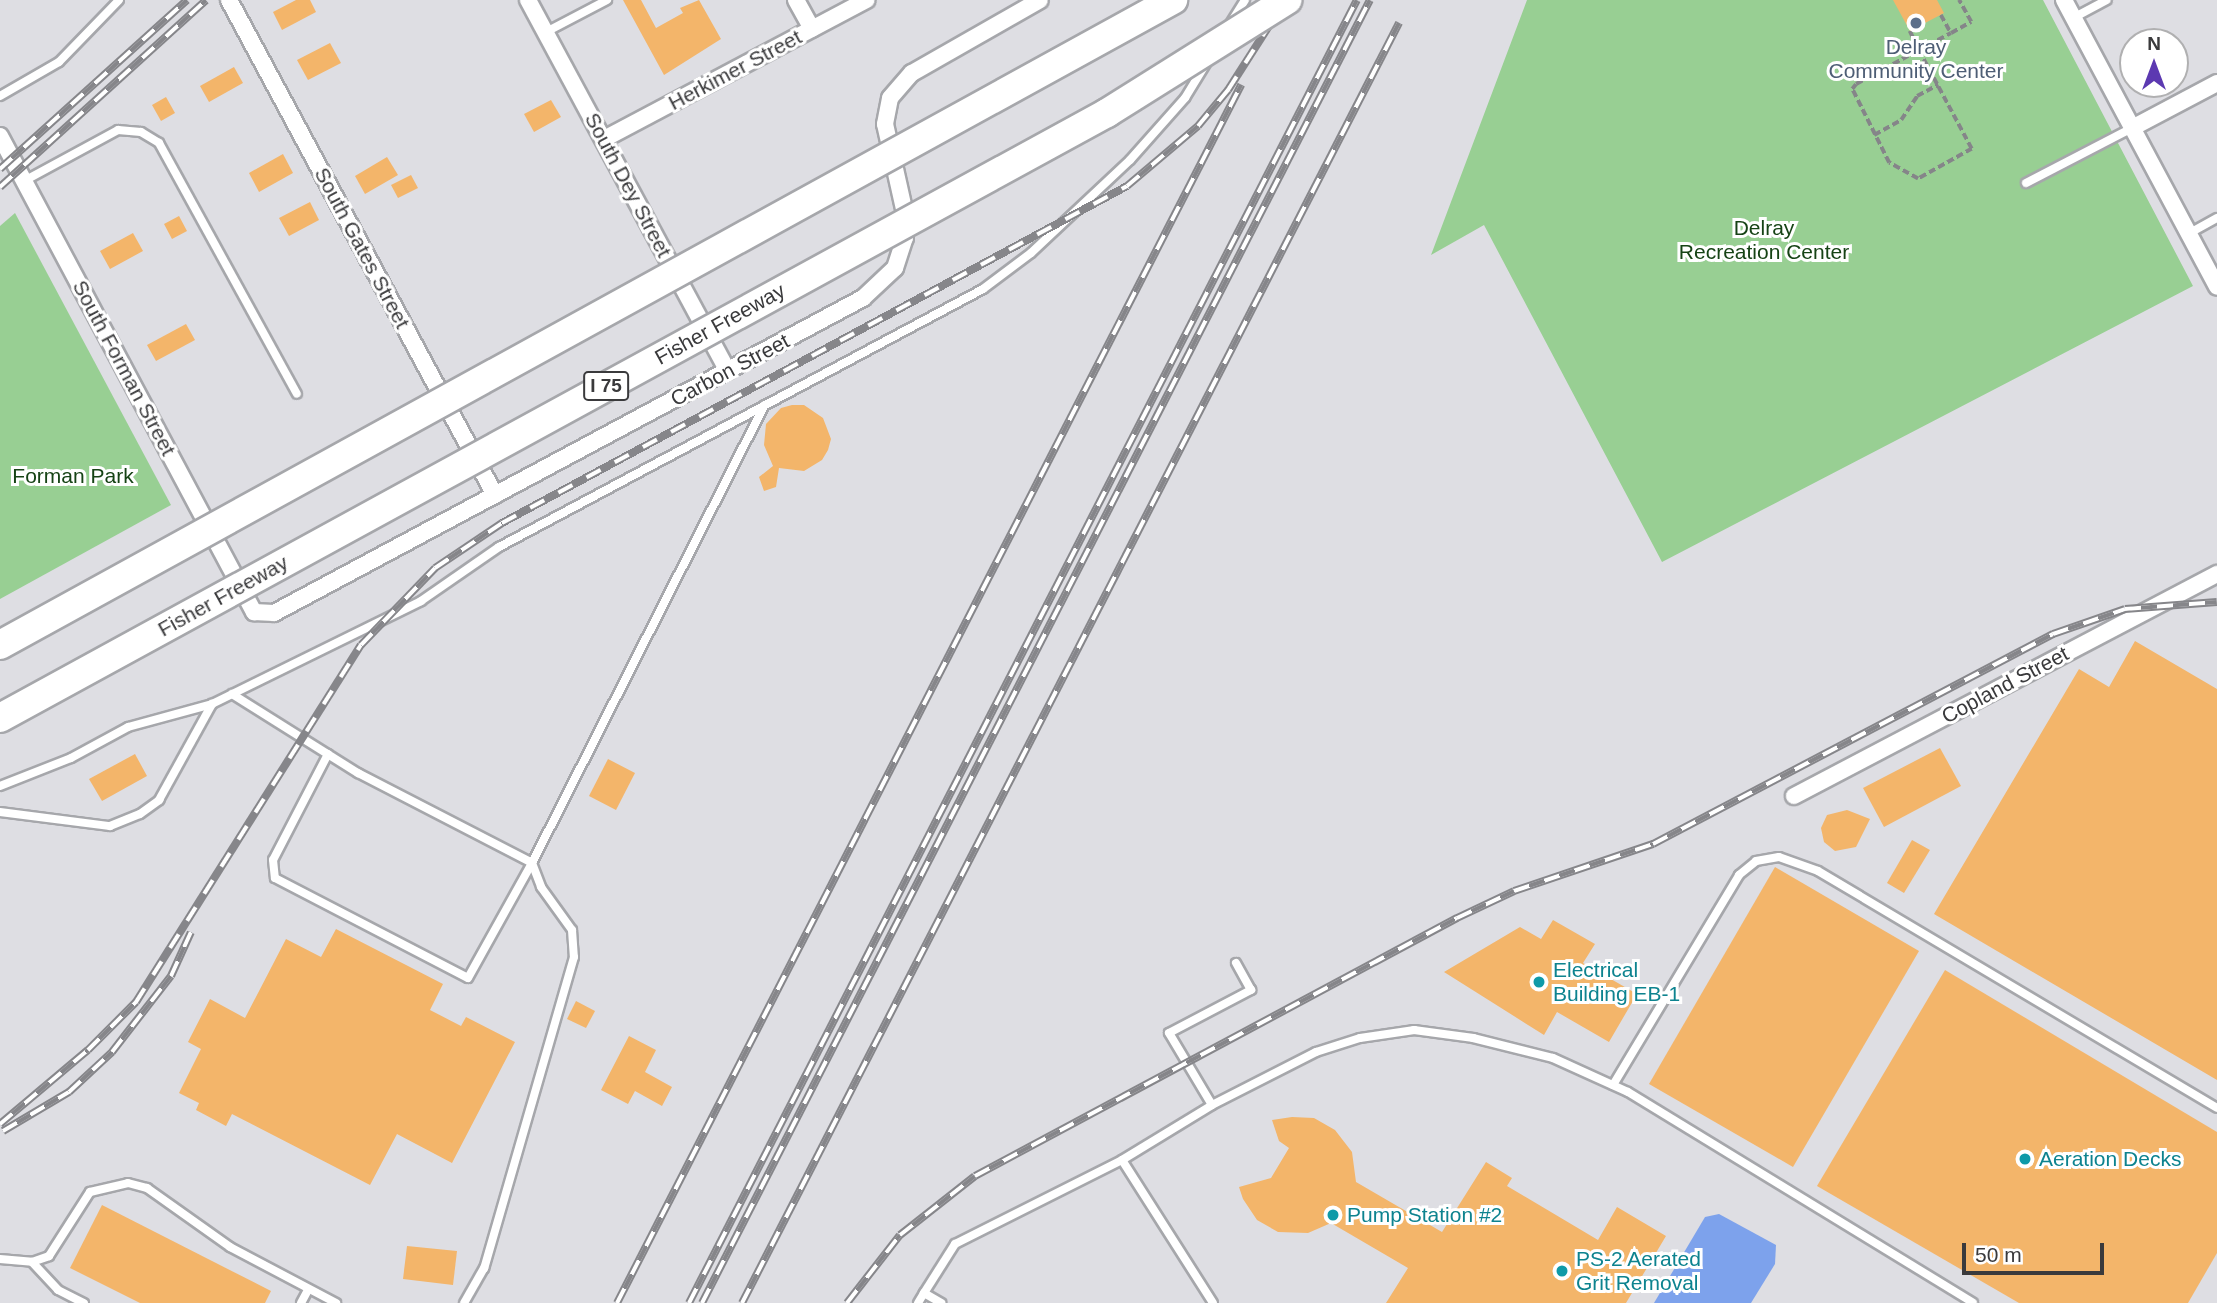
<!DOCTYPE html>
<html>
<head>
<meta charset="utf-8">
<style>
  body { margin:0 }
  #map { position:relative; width:2217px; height:1303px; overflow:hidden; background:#dedee3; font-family:Helvetica,sans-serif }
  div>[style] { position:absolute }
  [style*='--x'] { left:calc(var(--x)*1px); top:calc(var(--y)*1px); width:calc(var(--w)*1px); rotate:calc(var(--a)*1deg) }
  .green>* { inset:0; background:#98cf93 }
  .water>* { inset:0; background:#7da2ec }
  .building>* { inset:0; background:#f3b56a }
  .path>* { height:3.5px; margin-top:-1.75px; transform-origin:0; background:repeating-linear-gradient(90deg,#858589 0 7px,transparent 0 10.5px) }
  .roads { filter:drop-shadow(2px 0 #a6a7ab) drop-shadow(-2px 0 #a6a7ab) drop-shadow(0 2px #a6a7ab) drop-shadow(0 -2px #a6a7ab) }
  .lane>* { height:8px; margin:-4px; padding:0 4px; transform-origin:4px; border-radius:4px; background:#fff }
  .street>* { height:16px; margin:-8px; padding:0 8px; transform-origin:8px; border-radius:8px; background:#fff }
  .rail>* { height:8px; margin-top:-4px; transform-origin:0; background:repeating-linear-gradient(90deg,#fff 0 16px,#86868a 0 32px); box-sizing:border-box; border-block:2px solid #86868a }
  .bridges { filter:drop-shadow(2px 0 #a6a7ab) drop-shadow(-2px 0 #a6a7ab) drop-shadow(0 2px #a6a7ab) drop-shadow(0 -2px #a6a7ab) }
  .highway-bridge>* { height:28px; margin:-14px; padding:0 14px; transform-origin:14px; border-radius:14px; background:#fff }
  .dots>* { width:19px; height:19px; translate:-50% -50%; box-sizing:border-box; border:4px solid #fff; border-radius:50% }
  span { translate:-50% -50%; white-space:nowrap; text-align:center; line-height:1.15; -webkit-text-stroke:6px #fff; paint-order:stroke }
  .shield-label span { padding:2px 5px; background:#fff; border:2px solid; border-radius:5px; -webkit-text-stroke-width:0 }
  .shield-label { font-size:19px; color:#3a3a3c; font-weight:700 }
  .service-label { font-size:21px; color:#4e5e75 }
  .street-label { font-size:21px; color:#3a3a3c }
  .park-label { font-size:21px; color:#164315 }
  .culture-label { font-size:21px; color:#0d838f }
  .left { translate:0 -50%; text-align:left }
  .north { position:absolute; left:2119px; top:28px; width:70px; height:70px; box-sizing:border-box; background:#fff; border:2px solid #b0b0b1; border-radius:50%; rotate:0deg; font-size:19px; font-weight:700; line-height:28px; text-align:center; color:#3a3a3c }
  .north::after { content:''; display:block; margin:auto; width:24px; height:32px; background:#5c39b1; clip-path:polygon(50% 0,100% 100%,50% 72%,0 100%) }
  .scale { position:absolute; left:1962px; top:1243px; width:142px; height:32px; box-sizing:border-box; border:4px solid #3a3a3c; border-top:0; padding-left:9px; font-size:21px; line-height:24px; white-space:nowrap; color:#3a3a3c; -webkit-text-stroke:5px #fff; paint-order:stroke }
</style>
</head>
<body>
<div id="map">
  <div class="green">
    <div style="clip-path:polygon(1527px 0,2043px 0,2193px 286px,1662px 562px,1484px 225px,1431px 255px)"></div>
    <div style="clip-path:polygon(15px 213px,171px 505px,0 599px,0 226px)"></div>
  </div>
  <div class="water">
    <div style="clip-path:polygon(1719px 1214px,1776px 1245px,1775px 1264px,1751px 1303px,1654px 1303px,1705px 1217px)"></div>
  </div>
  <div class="building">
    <div style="clip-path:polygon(296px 0,310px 0,316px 12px,282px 30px,273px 12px)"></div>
    <div style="clip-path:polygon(623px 0,641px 0,656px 28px,683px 13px,680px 8px,699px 0,721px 39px,664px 75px)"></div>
    <div style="clip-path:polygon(1893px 0,1937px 0,1944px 13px,1910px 31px)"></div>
    <div style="clip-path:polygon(330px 43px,341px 63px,308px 80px,297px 60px)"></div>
    <div style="clip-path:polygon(234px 67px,243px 83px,209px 102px,200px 86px)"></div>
    <div style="clip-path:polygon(166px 97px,175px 113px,161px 121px,152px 105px)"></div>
    <div style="clip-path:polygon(551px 100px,561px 117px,534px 132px,524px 114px)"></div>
    <div style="clip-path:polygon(283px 154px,293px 173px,259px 192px,249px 173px)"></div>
    <div style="clip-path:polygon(387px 157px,398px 175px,365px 194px,355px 176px)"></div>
    <div style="clip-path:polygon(411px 175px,418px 188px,398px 198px,391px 185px)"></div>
    <div style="clip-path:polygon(310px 202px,319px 220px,289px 236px,279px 218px)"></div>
    <div style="clip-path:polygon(179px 216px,187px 231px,172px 239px,164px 224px)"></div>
    <div style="clip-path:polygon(133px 233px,143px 251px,110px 269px,100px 251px)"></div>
    <div style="clip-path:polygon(186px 324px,195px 340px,156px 361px,147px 345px)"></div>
    <div style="clip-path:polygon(792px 405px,804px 405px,823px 418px,831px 439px,828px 450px,822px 460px,804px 471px,779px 468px,776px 487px,764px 491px,759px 477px,773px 466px,764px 445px,766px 424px,781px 408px)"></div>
    <div style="clip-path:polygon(2135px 641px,2217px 689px,2217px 1080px,1934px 914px,2079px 669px,2109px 687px)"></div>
    <div style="clip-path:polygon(1940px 748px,1961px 786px,1884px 827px,1863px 788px)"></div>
    <div style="clip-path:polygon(135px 754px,147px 776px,102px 801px,89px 779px)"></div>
    <div style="clip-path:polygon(608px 759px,635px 773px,616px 810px,589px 796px)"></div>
    <div style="clip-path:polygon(1847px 810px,1870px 819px,1856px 847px,1835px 851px,1824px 842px,1821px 828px,1827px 815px)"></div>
    <div style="clip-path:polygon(1912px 840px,1930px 850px,1904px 893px,1887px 883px)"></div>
    <div style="clip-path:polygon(1775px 867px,1919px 951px,1793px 1167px,1649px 1084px)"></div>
    <div style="clip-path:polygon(1553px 920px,1595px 944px,1583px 963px,1637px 994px,1609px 1042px,1557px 1012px,1544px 1035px,1444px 972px,1520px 927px,1541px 939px)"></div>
    <div style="clip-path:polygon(336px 929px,443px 984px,430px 1010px,461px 1026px,466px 1017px,515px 1042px,452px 1163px,397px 1134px,370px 1185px,232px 1114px,226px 1126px,196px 1110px,199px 1103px,179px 1093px,201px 1049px,188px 1042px,210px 999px,245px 1018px,286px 939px,321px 957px)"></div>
    <div style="clip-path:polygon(1945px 970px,2217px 1132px,2217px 1253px,2188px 1303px,2019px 1303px,1817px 1186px)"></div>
    <div style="clip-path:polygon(576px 1001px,595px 1011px,586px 1028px,567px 1019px)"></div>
    <div style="clip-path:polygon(629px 1036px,656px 1050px,645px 1072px,672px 1087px,662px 1106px,635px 1091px,628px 1104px,601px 1090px)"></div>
    <div style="clip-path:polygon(1292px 1117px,1314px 1118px,1335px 1130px,1352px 1152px,1356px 1182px,1442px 1232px,1486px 1162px,1512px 1178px,1507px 1186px,1598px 1240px,1617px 1207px,1666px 1236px,1626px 1303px,1386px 1303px,1408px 1268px,1331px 1223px,1308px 1233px,1278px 1232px,1257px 1220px,1243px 1199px,1239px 1187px,1271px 1178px,1289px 1148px,1279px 1141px,1272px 1120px)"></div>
    <div style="clip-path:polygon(102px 1205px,271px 1291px,265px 1303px,140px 1303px,70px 1268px)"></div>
    <div style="clip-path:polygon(407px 1246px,457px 1251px,453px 1285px,403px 1279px)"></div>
  </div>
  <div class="path">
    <div style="--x:1941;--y:15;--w:21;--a:61"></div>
    <div style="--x:1910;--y:31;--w:21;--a:65"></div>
    <div style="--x:1919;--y:50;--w:112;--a:61.8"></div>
    <div style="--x:1972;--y:149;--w:62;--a:150.9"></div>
    <div style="--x:1918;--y:179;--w:33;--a:-151"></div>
    <div style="--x:1889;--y:163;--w:83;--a:-116.6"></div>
    <div style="--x:1852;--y:89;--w:6;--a:-51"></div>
    <div style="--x:1856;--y:84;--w:72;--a:-28.4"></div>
    <div style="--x:1919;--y:50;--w:36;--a:-28"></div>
    <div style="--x:1951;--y:33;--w:23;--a:-29"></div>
    <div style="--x:1971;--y:22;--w:25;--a:-119"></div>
    <div style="--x:1874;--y:135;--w:31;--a:-29"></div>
    <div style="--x:1901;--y:120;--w:29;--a:-56"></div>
    <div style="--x:1917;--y:96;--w:24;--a:-28"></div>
  </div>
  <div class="roads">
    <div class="lane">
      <div style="--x:2073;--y:18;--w:38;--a:-28"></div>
      <div style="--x:1230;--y:24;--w:28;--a:-58"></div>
      <div style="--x:546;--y:32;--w:69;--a:-27.7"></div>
      <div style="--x:0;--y:96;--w:68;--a:-30"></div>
      <div style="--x:59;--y:62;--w:86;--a:-45.9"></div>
      <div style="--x:24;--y:181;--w:107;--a:-28.5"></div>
      <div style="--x:118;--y:130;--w:23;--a:5"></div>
      <div style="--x:141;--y:132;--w:21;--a:31"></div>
      <div style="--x:159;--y:143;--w:286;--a:61.2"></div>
      <div style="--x:2026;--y:183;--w:119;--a:-27.4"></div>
      <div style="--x:2188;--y:234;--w:33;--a:-29"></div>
      <div style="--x:232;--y:694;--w:149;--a:32.1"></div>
      <div style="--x:358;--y:773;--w:196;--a:27.3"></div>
      <div style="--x:532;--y:863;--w:26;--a:69"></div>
      <div style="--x:541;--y:887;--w:53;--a:54.2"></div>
      <div style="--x:572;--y:930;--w:27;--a:86"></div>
      <div style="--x:574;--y:957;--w:324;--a:106.1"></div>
      <div style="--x:484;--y:1268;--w:40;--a:119.7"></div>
      <div style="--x:328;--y:754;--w:119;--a:117.4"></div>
      <div style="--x:273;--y:860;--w:18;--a:84"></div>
      <div style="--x:275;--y:878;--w:217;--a:27.4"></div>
      <div style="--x:468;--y:978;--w:132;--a:-60.9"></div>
      <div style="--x:532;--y:863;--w:513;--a:-63.08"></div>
      <div style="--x:0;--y:786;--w:76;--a:-21.5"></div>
      <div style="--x:71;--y:758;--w:65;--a:-28.5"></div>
      <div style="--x:128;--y:727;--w:87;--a:-15.3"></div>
      <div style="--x:212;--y:704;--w:233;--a:-26.2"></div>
      <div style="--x:421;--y:601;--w:95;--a:-34.7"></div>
      <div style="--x:499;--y:547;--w:548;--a:-28.06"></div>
      <div style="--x:983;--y:289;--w:60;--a:-36.9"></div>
      <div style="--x:1031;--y:253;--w:136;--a:-43.2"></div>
      <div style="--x:1130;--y:160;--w:83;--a:-48.4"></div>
      <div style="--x:1185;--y:98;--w:42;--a:-58.6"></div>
      <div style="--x:0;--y:812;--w:111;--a:7.3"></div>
      <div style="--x:110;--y:826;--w:32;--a:-22"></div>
      <div style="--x:140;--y:814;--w:24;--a:-36"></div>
      <div style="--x:159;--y:800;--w:110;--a:-61.1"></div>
      <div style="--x:1613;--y:1085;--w:245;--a:-59"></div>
      <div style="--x:1739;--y:875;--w:22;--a:-39"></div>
      <div style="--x:1756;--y:861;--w:23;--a:-10"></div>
      <div style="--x:1779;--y:857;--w:41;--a:19.7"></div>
      <div style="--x:1818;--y:871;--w:464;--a:30.7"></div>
      <div style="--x:1212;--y:1105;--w:84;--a:-120.8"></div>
      <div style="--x:1169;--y:1033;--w:93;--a:-27.7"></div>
      <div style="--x:1251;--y:990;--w:31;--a:-119"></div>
      <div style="--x:1122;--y:1160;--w:105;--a:-31.4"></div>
      <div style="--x:1212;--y:1105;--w:117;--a:-27"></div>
      <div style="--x:1316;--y:1052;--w:46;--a:-17.7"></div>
      <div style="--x:1360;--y:1038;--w:55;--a:-8.4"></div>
      <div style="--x:1414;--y:1030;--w:60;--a:7.7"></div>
      <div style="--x:1473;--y:1038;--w:82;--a:14"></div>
      <div style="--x:1553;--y:1058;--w:82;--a:24.4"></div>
      <div style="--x:1628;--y:1092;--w:404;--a:31.4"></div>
      <div style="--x:0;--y:1259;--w:32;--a:5"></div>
      <div style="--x:32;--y:1262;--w:18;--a:-19"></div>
      <div style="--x:49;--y:1256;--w:76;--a:-57.4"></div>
      <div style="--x:90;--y:1192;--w:39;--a:-13"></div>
      <div style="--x:128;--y:1183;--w:20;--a:15"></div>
      <div style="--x:147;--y:1188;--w:102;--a:35.4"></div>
      <div style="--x:230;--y:1247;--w:120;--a:27.8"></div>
      <div style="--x:32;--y:1262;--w:38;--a:47"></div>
      <div style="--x:58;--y:1290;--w:29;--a:27"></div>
      <div style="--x:924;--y:1293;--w:58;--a:-57.7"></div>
      <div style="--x:955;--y:1244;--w:187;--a:-26.7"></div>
      <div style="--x:1122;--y:1160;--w:169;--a:57.5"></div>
      <div style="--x:301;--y:1303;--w:15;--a:-62"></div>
      <div style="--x:918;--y:1303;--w:12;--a:-59"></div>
      <div style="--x:924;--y:1293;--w:20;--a:30"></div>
    </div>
    <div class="street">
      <div style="--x:229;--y:0;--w:562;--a:61.75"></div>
      <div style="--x:528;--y:0;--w:421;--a:61.7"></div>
      <div style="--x:796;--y:0;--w:33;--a:61"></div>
      <div style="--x:2064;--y:0;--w:325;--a:61.9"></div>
      <div style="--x:2132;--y:128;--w:96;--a:-27.9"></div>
      <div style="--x:0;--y:136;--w:540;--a:61.92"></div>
      <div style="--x:254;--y:612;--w:20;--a:3"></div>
      <div style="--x:274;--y:613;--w:668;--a:-28.14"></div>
      <div style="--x:863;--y:298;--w:44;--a:-43.2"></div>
      <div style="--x:895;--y:268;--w:32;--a:-72"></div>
      <div style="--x:905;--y:238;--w:29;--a:-92"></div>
      <div style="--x:904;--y:209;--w:87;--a:-102.6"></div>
      <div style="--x:885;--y:124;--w:26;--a:-79"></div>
      <div style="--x:890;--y:98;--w:33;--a:-49"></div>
      <div style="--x:912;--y:73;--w:147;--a:-29.7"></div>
      <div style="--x:604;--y:139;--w:297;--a:-27.9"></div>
      <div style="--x:1794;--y:796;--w:478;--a:-27.7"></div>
    </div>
  </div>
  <div class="rail">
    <div style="--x:0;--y:169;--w:252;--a:-42.1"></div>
    <div style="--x:0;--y:187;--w:278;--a:-42.2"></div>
    <div style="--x:0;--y:1124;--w:115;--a:-40.1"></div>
    <div style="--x:88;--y:1050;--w:68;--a:-45"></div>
    <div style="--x:136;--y:1002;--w:422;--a:-57.8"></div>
    <div style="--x:361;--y:645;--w:107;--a:-46.1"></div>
    <div style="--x:435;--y:568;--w:81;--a:-33.9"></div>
    <div style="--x:502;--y:523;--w:710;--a:-28.33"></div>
    <div style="--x:1127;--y:186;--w:93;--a:-40.2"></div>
    <div style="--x:1198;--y:126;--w:47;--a:-50.2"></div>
    <div style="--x:1228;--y:90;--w:102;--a:-57.4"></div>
    <div style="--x:3;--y:1131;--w:77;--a:-30.6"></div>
    <div style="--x:69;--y:1092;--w:59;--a:-42.9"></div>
    <div style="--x:112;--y:1052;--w:96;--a:-52.2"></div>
    <div style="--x:171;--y:976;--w:48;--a:-65.6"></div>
    <div style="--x:617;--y:1303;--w:1369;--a:-62.87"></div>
    <div style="--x:689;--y:1303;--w:1464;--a:-62.86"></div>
    <div style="--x:702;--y:1303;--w:1464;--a:-62.86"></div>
    <div style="--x:742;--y:1303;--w:1439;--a:-62.83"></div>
    <div style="--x:847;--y:1303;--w:86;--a:-52.1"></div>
    <div style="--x:900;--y:1235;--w:95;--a:-38.2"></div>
    <div style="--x:975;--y:1176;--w:547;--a:-28.16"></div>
    <div style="--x:1457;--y:918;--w:63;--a:-25.3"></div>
    <div style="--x:1514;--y:891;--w:147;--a:-18.7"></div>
    <div style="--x:1653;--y:844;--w:452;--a:-27.7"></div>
    <div style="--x:2053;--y:634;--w:76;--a:-19.1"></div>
    <div style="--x:2125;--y:609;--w:92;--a:-4.4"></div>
  </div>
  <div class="bridges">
    <div class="highway-bridge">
      <div style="--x:0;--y:645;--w:1339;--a:-28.81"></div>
      <div style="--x:0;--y:718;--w:1262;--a:-28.66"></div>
      <div style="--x:1107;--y:113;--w:213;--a:-32.1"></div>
    </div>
  </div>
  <div class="dots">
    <div style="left:1916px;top:23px;background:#5c6f8a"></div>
    <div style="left:1539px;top:982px;background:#0f9aa8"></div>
    <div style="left:2025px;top:1159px;background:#0f9aa8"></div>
    <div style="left:1333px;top:1215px;background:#0f9aa8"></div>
    <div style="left:1562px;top:1271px;background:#0f9aa8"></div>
  </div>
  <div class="shield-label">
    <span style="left:606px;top:386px">I 75</span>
  </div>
  <div class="service-label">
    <span style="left:1916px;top:59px">Delray<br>Community Center</span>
  </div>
  <div class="street-label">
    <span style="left:735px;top:70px;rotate:-28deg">Herkimer Street</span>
    <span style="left:628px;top:185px;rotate:62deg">South Dey Street</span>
    <span style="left:362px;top:248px;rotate:62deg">South Gates Street</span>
    <span style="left:720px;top:324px;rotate:-29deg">Fisher Freeway</span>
    <span style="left:124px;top:368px;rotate:62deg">South Forman Street</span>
    <span style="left:730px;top:370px;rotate:-28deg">Carbon Street</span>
    <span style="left:223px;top:596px;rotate:-29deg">Fisher Freeway</span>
    <span style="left:2005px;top:685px;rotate:-28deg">Copland Street</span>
  </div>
  <div class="park-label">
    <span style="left:1764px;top:240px">Delray<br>Recreation Center</span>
    <span style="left:73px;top:476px">Forman Park</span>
  </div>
  <div class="culture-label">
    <span class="left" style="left:1553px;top:982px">Electrical<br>Building EB-1</span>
    <span class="left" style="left:2039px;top:1159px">Aeration Decks</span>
    <span class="left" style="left:1347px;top:1215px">Pump Station #2</span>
    <span class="left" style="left:1576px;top:1271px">PS-2 Aerated<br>Grit Removal</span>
  </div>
  <div class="north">N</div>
  <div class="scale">50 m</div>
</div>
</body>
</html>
